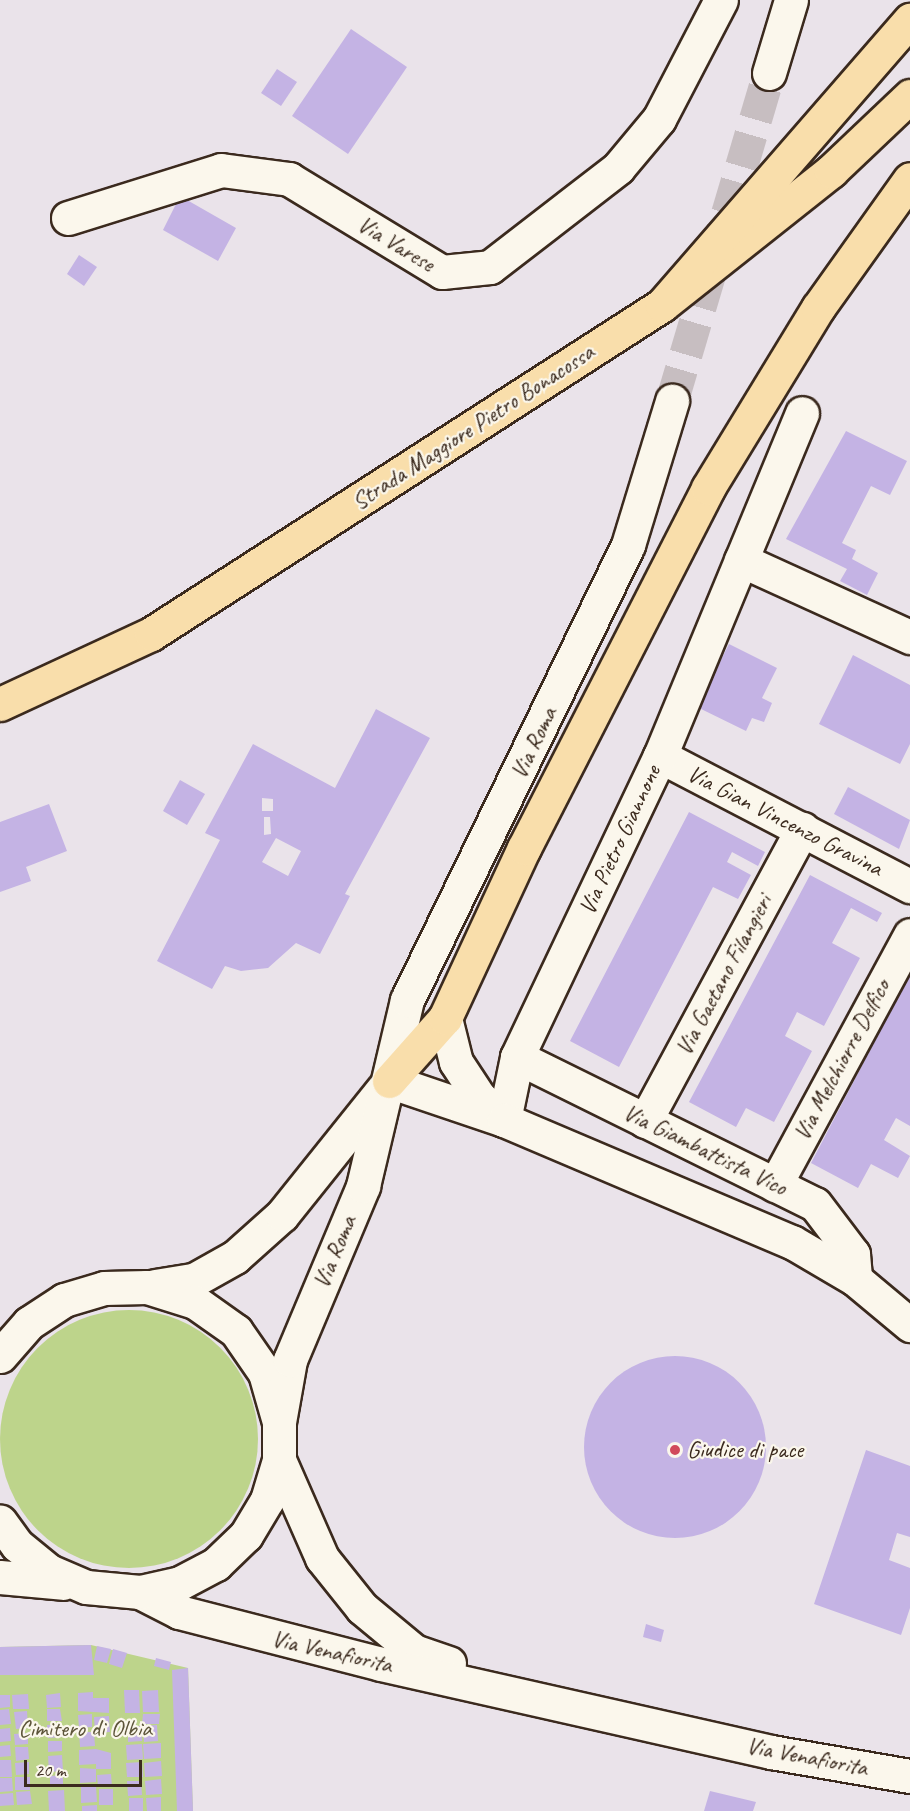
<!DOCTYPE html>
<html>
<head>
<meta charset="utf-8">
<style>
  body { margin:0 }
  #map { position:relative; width:910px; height:1811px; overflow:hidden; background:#eae3ea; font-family:Caveat,sans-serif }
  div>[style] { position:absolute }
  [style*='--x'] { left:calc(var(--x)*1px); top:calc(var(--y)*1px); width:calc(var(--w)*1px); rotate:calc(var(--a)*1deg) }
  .green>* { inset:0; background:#bdd48b }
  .round { border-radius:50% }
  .building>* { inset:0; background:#c4b3e4 }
  .secondary-tunnel>* { height:33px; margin-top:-16.5px; transform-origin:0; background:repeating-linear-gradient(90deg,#c7bec1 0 33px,transparent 0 49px) }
  .roads { filter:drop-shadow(2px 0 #3b2a1e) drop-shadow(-2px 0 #3b2a1e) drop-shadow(0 2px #3b2a1e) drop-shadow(0 -2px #3b2a1e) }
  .minor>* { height:33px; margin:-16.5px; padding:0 16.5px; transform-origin:16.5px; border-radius:16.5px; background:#fbf7ec }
  .tertiary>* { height:33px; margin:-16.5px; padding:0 16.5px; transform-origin:16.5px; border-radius:16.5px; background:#fbf7ec }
  .secondary>* { height:33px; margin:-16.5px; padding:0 16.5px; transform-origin:16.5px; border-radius:16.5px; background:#fbf7ec }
  .primary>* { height:33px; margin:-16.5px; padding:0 16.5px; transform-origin:16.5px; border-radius:16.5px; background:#f9deab }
  .trunk>* { height:33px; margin:-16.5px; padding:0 16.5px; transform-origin:16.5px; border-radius:16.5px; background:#f9deab }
  .dots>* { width:16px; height:16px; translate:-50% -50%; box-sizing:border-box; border:3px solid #fbf7ec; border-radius:50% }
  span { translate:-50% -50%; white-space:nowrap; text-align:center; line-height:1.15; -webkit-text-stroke:4.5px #fbf7ec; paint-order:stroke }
  .street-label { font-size:24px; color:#3b2a1e }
  .poi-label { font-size:24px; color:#3b2a1e }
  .left { translate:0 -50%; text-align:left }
  .park-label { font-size:24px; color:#5c5439 }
  .scale { position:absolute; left:24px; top:1760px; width:118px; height:27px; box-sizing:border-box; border:3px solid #3b2a1e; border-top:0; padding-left:8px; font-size:18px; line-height:21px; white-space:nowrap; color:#3b2a1e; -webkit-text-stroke:4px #fbf7ec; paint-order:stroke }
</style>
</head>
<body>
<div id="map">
  <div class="green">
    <div class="round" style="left:0;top:1310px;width:258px;height:258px"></div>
    <div style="clip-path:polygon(91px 1645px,188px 1668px,193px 1811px,0 1811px,0 1647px)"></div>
  </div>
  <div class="building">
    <div style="clip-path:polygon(351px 29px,407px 67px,348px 154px,292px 116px)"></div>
    <div style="clip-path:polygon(277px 69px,297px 82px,281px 106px,261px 93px)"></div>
    <div style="clip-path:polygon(180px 196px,236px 228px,218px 261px,163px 230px)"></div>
    <div style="clip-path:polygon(79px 255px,97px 267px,84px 286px,67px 274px)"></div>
    <div style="clip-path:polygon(846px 431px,907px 461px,890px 495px,871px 486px,842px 543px,856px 550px,852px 559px,878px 573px,867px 595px,840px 581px,847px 569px,786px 539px)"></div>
    <div style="clip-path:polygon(729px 644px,777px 668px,762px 698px,772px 703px,764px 722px,752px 718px,746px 731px,697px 707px)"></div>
    <div style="clip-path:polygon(853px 655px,910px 685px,910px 744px,900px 764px,819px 724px)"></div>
    <div style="clip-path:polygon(evenodd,376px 709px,430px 738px,345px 894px,350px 896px,320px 954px,296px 943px,268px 968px,241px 971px,225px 966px,212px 989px,157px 961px,220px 840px,205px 833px,253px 744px,335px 788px,376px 709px,262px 798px,273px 799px,273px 811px,262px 811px,262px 798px,376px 709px,264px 817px,270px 817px,271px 834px,264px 835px,264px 817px,376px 709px,276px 838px,301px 851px,288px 876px,262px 862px,276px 838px)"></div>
    <div style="clip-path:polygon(180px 780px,205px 794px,187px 825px,163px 811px)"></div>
    <div style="clip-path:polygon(848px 787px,910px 820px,899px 849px,834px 814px)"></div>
    <div style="clip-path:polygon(49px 804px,67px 851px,26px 867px,31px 881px,0 892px,0 822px)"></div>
    <div style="clip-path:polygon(689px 812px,765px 852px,758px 866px,732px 852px,727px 862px,751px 875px,738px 899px,713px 887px,619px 1067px,570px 1041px)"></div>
    <div style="clip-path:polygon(810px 875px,882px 913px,877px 922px,851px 908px,832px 943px,860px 958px,824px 1026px,797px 1012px,785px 1036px,812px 1051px,774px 1122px,746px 1108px,736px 1127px,689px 1102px)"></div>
    <div style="clip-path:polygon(910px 974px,910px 1126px,896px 1118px,884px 1140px,910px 1156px,898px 1178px,871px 1164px,858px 1188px,811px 1163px)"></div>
    <div class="round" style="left:584px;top:1356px;width:182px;height:182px"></div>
    <div style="clip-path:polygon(866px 1450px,910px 1466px,910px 1537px,897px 1533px,889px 1560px,910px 1568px,910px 1608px,901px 1635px,814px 1604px)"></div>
    <div style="clip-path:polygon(646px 1624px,664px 1630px,661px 1642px,643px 1637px)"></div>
    <div style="clip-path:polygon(91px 1645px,94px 1675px,0 1675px,0 1647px)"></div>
    <div style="clip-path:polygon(97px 1646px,111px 1649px,107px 1663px,94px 1660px)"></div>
    <div style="clip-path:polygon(113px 1649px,127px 1653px,122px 1668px,109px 1664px)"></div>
    <div style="clip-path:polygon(156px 1658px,171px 1662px,169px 1670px,154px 1666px)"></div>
    <div style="clip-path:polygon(188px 1668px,193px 1811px,177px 1811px,172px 1670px)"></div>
    <div style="clip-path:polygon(124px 1690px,139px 1690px,140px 1713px,125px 1713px)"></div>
    <div style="clip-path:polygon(158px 1690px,159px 1712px,143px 1712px,142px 1691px)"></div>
    <div style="clip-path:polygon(93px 1692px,93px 1698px,109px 1698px,109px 1713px,78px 1711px,78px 1693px)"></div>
    <div style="clip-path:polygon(60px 1693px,61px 1707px,47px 1708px,46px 1695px)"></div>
    <div style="clip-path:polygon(28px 1694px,29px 1709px,13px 1709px,12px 1695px)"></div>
    <div style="clip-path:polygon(0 1695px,10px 1695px,10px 1707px,0 1708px)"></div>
    <div style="clip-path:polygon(9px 1709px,11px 1724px,0 1725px,0 1710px)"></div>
    <div style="clip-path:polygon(47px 1709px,60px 1709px,62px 1721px,47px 1721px)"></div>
    <div style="clip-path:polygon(27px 1711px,28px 1728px,16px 1729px,14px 1712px)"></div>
    <div style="clip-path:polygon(92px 1714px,92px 1727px,79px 1728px,78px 1715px)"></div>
    <div style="clip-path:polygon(143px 1714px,160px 1714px,159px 1724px,142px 1724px)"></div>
    <div style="clip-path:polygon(109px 1716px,110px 1732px,95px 1733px,94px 1717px)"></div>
    <div style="clip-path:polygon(61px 1724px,62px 1737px,48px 1738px,47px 1725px)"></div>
    <div style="clip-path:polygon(157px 1725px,158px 1741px,144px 1742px,143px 1726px)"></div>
    <div style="clip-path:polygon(128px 1726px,141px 1726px,142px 1741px,128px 1742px)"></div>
    <div style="clip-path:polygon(10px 1728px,11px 1741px,0 1742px,0 1729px)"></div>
    <div style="clip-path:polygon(79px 1732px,94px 1732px,95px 1746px,80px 1747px)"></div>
    <div style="clip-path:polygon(28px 1733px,28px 1744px,15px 1745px,14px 1734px)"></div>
    <div style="clip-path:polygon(48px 1741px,62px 1741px,62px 1751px,48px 1752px)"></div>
    <div style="clip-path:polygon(161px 1743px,161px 1758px,144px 1759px,143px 1744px)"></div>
    <div style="clip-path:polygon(142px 1744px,143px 1759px,127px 1760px,126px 1745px)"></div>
    <div style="clip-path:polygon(10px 1745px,11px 1756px,0 1757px,0 1746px)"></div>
    <div style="clip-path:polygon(15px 1747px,28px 1747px,29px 1759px,16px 1761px)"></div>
    <div style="clip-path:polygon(96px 1749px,111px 1753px,111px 1769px,96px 1769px,96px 1782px,80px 1783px,80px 1768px,96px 1769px,96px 1764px,79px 1765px,79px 1750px)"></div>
    <div style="clip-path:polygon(62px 1755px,63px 1771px,49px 1772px,48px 1756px)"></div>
    <div style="clip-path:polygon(0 1760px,11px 1760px,12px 1777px,0 1777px)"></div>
    <div style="clip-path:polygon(161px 1761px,162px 1776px,145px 1777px,144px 1763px)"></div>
    <div style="clip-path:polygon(29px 1762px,29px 1774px,16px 1775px,15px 1763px)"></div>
    <div style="clip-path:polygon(142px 1762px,143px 1777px,127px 1777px,126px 1763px)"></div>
    <div style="clip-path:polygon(111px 1774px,112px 1787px,98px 1787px,97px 1775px)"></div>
    <div style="clip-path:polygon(63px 1775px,63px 1786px,50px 1787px,50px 1776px)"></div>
    <div style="clip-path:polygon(15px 1777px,30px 1777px,30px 1790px,15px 1790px)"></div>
    <div style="clip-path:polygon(0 1778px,12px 1778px,13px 1791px,0 1792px)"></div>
    <div style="clip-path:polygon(161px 1779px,162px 1794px,146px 1795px,145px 1781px)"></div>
    <div style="clip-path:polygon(127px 1781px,141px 1781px,142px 1795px,128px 1796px)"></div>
    <div style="clip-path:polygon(96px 1786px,97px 1802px,81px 1803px,81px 1787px)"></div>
    <div style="clip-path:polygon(99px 1789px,113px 1789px,113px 1805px,99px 1805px)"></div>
    <div style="clip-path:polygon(64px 1790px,65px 1811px,49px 1811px,48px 1791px)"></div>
    <div style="clip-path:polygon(30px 1791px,32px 1804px,17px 1805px,16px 1792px)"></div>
    <div style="clip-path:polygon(710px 1791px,756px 1802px,753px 1811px,704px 1811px)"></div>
    <div style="clip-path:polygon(13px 1793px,14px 1805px,0 1806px,0 1794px)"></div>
    <div style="clip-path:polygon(161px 1797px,161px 1811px,147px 1811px,146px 1798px)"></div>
    <div style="clip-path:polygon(129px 1798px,143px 1798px,143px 1811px,129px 1811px)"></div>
    <div style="clip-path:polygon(97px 1805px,97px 1811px,82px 1811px,82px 1806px)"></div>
  </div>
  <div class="secondary-tunnel">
    <div style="--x:672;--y:401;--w:342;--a:-73.5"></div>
  </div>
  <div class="roads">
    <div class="minor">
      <div style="--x:68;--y:218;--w:160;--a:-17.4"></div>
      <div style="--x:221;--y:170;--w:69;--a:7.5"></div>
      <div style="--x:289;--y:179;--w:179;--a:31.3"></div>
      <div style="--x:442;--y:272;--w:48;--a:-5.9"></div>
      <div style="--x:490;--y:267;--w:162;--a:-37.7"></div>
      <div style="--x:618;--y:168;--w:64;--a:-50.1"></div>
      <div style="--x:659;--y:119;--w:134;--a:-62.5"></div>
      <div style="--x:741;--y:560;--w:186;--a:24.5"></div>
      <div style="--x:660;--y:756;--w:282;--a:27.5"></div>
      <div style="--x:517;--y:1057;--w:332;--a:26.3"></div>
      <div style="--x:815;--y:1204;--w:63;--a:52.8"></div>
      <div style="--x:853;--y:1254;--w:25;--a:85"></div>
      <div style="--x:504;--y:1120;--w:64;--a:-78.3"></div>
      <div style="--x:517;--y:1057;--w:333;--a:-64.6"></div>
      <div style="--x:660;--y:756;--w:371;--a:-67.5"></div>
      <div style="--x:645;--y:1121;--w:332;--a:-61.7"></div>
      <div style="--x:775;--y:1185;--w:284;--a:-61.6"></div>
    </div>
    <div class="tertiary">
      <div style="--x:445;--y:1018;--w:45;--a:76"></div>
      <div style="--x:456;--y:1062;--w:42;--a:56.7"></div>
      <div style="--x:479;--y:1097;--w:30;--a:42"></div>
      <div style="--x:389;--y:1081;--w:121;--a:18.7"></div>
      <div style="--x:504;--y:1120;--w:313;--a:23"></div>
      <div style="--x:792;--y:1242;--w:73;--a:30.4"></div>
      <div style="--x:855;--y:1279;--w:72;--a:39.9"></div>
      <div style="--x:279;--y:1460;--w:107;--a:66.3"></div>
      <div style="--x:322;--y:1558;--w:64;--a:51.3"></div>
      <div style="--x:362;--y:1608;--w:67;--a:39.6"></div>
      <div style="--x:414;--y:1651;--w:37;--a:19"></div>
      <div style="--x:140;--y:1592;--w:44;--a:27.1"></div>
      <div style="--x:179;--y:1612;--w:209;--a:14.4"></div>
      <div style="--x:381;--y:1664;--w:400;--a:12.7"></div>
      <div style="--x:771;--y:1752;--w:141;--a:9.8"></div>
    </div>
    <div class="secondary">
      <div style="--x:769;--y:73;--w:76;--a:-73.2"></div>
      <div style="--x:155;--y:1286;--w:39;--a:-9"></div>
      <div style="--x:194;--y:1280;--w:47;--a:-29.3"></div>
      <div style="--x:235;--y:1257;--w:63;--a:-41.8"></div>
      <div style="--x:282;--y:1215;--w:161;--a:-51.3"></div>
      <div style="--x:0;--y:1356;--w:44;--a:-48.7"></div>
      <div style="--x:29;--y:1323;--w:42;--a:-33.3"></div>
      <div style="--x:64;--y:1300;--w:42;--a:-16.7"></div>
      <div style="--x:104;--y:1288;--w:43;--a:-1.3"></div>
      <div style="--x:147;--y:1287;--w:50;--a:17.4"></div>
      <div style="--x:195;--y:1302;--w:50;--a:35.3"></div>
      <div style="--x:236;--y:1331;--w:51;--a:55.4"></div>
      <div style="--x:265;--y:1373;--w:51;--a:74.1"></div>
      <div style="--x:279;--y:1422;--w:38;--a:90"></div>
      <div style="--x:279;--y:1460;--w:42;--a:106.7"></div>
      <div style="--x:267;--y:1500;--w:41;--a:121"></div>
      <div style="--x:246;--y:1535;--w:42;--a:136"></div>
      <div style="--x:216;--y:1564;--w:41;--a:152.2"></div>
      <div style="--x:180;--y:1583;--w:41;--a:167.3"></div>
      <div style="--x:140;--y:1592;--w:54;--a:-174.7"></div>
      <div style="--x:86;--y:1587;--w:40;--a:-156.6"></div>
      <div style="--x:49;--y:1571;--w:41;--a:-140.9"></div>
      <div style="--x:17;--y:1545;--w:29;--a:-126"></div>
      <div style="--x:279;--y:1422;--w:63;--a:-79.9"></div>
      <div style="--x:290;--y:1360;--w:189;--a:-67.2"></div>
      <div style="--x:363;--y:1186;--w:191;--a:-76.7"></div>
      <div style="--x:407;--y:1000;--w:506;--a:-64.09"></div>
      <div style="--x:628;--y:545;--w:151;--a:-73"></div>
      <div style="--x:0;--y:1577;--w:63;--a:5.4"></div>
    </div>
    <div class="primary">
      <div style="--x:0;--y:704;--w:166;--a:-24.9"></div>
      <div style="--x:151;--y:634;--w:608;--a:-32.77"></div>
      <div style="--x:662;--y:305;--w:216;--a:-38.4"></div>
      <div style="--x:831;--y:171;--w:109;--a:-43.5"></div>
      <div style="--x:389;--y:1081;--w:84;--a:-48.4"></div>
      <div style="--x:445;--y:1018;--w:187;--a:-65.1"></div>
      <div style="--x:524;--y:848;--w:404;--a:-62.9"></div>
      <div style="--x:708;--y:488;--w:211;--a:-58.6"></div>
      <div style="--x:818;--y:308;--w:158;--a:-54.5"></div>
    </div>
    <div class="trunk">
      <div style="--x:662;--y:305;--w:378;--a:-49"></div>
    </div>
  </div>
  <div class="dots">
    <div style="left:675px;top:1450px;background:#d1495b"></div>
  </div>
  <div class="street-label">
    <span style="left:396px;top:244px;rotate:31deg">Via Varese</span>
    <span style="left:473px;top:427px;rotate:-33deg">Strada Maggiore Pietro Bonacossa</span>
    <span style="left:534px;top:743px;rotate:-64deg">Via Roma</span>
    <span style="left:785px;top:821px;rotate:27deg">Via Gian Vincenzo Gravina</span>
    <span style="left:620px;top:840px;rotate:-65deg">Via Pietro Giannone</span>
    <span style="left:724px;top:975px;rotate:-62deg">Via Gaetano Filangieri</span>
    <span style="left:842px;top:1060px;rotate:-62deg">Via Melchiorre Delfico</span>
    <span style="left:705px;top:1150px;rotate:26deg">Via Giambattista Vico</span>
    <span style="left:335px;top:1252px;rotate:-67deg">Via Roma</span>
    <span style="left:332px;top:1652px;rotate:13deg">Via Venafiorita</span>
    <span style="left:807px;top:1757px;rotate:11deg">Via Venafiorita</span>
  </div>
  <div class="poi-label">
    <span class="left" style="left:687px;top:1450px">Giudice di pace</span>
  </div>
  <div class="park-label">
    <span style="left:85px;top:1729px">Cimitero di Olbia</span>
  </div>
  <div class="scale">20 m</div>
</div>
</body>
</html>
